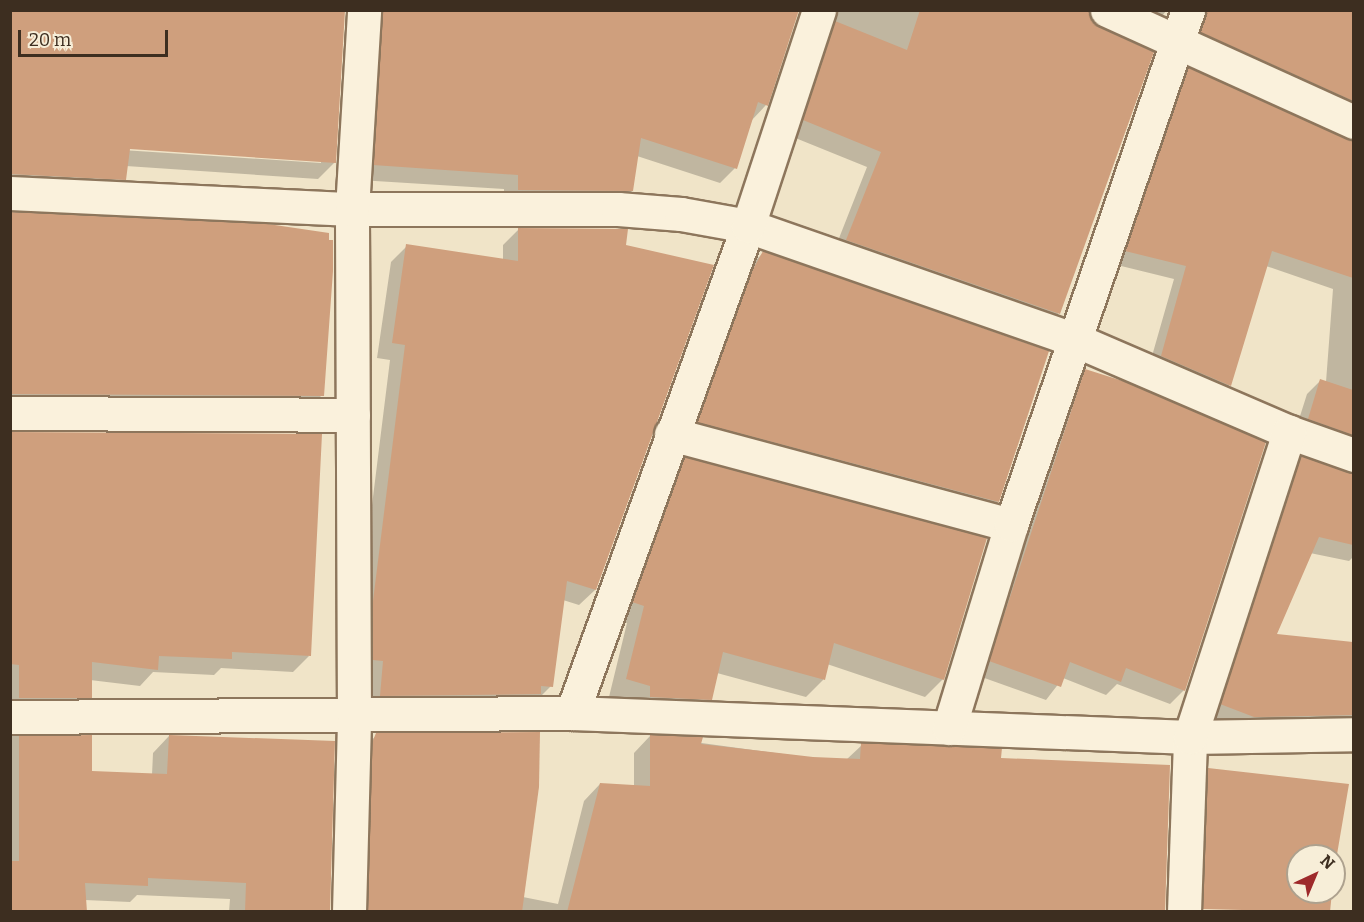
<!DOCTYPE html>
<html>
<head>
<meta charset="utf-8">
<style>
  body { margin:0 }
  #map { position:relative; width:1364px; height:922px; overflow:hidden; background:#f0e4c8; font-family:Bitter,serif }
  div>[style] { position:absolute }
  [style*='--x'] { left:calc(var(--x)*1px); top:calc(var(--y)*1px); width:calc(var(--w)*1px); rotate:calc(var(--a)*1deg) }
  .shadow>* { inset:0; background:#0003 }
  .building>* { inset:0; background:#cf9f7d }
  .roads { filter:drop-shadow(2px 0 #8d765c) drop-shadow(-2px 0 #8d765c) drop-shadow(0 2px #8d765c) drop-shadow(0 -2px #8d765c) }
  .minor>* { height:33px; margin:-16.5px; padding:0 16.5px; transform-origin:16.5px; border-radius:16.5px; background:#faf1dc }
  span { translate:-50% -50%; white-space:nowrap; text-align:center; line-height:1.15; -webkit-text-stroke:6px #f7eed8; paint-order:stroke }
  .frame { position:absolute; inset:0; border:12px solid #3d2e20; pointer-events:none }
  .north { position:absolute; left:1286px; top:844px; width:60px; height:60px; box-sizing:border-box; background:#f7eed8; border:2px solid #ada18e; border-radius:50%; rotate:44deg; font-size:16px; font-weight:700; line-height:24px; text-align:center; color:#3d2e20 }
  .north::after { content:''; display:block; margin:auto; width:21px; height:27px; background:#9e2a2b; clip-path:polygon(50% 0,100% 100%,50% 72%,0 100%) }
  .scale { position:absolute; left:18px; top:30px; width:150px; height:27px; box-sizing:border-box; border:3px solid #3d2e20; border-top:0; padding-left:8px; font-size:18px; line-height:21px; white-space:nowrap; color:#3d2e20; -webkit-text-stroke:4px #f7eed8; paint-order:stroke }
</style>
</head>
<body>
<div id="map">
  <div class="shadow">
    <div style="clip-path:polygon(evenodd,10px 10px,335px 162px,318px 179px,126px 166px,125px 179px,108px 196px,10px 191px,10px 10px,122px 147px,321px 160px,321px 163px,122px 150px,122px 147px)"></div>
    <div style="clip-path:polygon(364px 10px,798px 10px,766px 105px,751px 121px,735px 168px,720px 183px,637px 156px,632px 191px,617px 206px,504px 205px,504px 189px,359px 180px)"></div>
    <div style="clip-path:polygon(815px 10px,1087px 10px,1091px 22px,1152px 53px,1058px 314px,1043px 329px,832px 256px,867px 167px,788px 135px)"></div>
    <div style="clip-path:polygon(1106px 10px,1167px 10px,1150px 30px)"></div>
    <div style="clip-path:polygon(1182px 10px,1354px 10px,1354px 118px,1186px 47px)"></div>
    <div style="clip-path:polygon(1188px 69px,1346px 141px,1354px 140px,1354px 441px,1295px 432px,1307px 394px,1320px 381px,1326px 382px,1333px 289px,1266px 266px,1229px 386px,1216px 399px,1148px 370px,1174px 279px,1113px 264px,1175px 82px)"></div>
    <div style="clip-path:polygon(10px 213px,322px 395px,305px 412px,10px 410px)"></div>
    <div style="clip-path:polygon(519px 229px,595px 590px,579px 605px,563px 600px,551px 686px,535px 702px,364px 711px,357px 626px,390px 360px,377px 358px,391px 262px,407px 246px,503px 260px,503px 245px)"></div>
    <div style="clip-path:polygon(evenodd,763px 253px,998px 502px,983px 517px,683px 437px,748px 268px,763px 253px,754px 268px,758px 268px,696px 429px,693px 428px,754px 268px)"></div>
    <div style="clip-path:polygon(1085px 370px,1184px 690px,1170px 704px,1117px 684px,1106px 695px,1063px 678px,1046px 700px,976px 675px,1071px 384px)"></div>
    <div style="clip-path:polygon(10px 433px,309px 656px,293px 672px,221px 668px,214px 675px,153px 672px,140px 686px,90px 680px,90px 697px,74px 714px,10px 716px)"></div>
    <div style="clip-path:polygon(1301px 458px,1354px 478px,1354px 556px,1349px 561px,1310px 553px,1275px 636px,1354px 643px,1354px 733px,1238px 731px,1206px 719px,1286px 473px)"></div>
    <div style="clip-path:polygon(685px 459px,943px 679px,925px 697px,827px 664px,823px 680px,806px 697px,717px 673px,710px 699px,693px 717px,609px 697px,627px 623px,616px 619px,667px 476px)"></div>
    <div style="clip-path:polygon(10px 735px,90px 737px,90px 773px,152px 775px,153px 753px,169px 736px,329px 912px,229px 912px,230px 899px,137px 895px,130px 902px,85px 900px,10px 912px)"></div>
    <div style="clip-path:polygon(377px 735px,523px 897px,558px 904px,584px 801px,600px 784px,634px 787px,634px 753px,650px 736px,812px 758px,846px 760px,862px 745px,999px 760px,1160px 912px,352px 912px,360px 751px)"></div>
    <div style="clip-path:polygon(1208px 769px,1331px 856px,1298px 856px,1298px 867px,1190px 868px,1193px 785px)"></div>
  </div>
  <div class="building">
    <div style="clip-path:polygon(10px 10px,345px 10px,336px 163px,130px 149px,126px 180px,10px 174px)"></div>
    <div style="clip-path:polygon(383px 10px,799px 10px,768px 106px,758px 102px,737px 169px,641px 138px,633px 191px,518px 190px,518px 175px,373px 165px)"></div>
    <div style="clip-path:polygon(920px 10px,1088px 10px,1099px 27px,1154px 52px,1060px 314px,846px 240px,881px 152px,803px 120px,835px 21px,907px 50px)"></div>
    <div style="clip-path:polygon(1206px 10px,1353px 10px,1353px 101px,1200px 32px)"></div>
    <div style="clip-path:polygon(1188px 67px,1353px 140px,1353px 278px,1272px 251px,1231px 386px,1161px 356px,1186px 266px,1125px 251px)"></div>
    <div style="clip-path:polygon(10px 212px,268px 224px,329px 233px,329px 240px,333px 240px,333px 271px,324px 396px,10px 394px)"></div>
    <div style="clip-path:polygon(518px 228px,628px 229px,626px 245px,714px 265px,596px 590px,567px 581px,553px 687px,541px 686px,541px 694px,380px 696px,383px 661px,373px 660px,372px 609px,405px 345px,392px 343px,406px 244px,518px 261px)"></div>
    <div style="clip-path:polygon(763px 251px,1049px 351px,999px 502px,697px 422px,751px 273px)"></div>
    <div style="clip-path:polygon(1085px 369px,1126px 382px,1266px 442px,1185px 691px,1126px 668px,1121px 682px,1070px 662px,1061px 687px,989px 661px)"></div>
    <div style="clip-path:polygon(1320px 379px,1353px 390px,1353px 435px,1308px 419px)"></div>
    <div style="clip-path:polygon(10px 432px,322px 434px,311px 656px,232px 652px,232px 659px,159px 656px,158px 670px,92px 662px,92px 698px,19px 698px,19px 665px,10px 664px)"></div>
    <div style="clip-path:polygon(1301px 456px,1353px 473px,1353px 545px,1319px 537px,1277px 634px,1353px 642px,1353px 715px,1254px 717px,1220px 704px)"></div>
    <div style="clip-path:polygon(684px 457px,987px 538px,944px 680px,834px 643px,825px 680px,723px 652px,712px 700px,650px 697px,650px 686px,626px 679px,644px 606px,632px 602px)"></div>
    <div style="clip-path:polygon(540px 732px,539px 787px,522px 912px,368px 912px,372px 743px,376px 733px)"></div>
    <div style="clip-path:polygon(92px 735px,92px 771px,167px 774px,169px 735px,335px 741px,330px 912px,245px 912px,246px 883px,148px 878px,148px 886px,85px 883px,87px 912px,10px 912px,10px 861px,19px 861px,19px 736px)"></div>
    <div style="clip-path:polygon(650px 735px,703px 737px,701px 744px,813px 757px,860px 759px,861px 743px,1002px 748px,1001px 758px,1170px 765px,1165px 912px,567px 912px,600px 783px,650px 786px)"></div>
    <div style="clip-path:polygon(1208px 768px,1349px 784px,1334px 872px,1334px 856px,1298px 856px,1298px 892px,1332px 892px,1330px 912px,1203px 909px)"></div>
  </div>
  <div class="roads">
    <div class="minor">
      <div style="--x:1107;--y:10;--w:271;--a:24.4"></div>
      <div style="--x:10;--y:193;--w:342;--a:2.7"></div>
      <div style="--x:352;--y:209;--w:266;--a:0"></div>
      <div style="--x:618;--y:209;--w:63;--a:4.5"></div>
      <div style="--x:681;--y:214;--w:68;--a:10.2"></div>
      <div style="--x:748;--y:226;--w:344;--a:19.2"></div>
      <div style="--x:1073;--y:339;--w:235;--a:23.3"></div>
      <div style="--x:1289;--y:432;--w:69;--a:19.5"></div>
      <div style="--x:10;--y:413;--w:343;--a:0.3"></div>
      <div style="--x:671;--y:434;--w:352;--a:15"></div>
      <div style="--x:572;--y:713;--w:518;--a:-70.13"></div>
      <div style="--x:748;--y:226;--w:227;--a:-71.8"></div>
      <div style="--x:10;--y:717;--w:562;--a:-0.41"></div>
      <div style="--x:572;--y:713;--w:618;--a:2.22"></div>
      <div style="--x:1190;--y:737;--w:164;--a:-1"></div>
      <div style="--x:949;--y:728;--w:212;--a:-73"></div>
      <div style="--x:1011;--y:525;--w:545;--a:-71.03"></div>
      <div style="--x:349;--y:912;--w:195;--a:-88.5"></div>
      <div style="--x:354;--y:717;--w:508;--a:-90.23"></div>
      <div style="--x:352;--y:209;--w:199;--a:-86.5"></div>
      <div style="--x:1184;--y:912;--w:175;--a:-88"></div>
      <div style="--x:1190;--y:737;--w:321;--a:-72"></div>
    </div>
  </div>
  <div class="frame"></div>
  <div class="north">N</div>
  <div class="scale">20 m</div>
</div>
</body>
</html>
